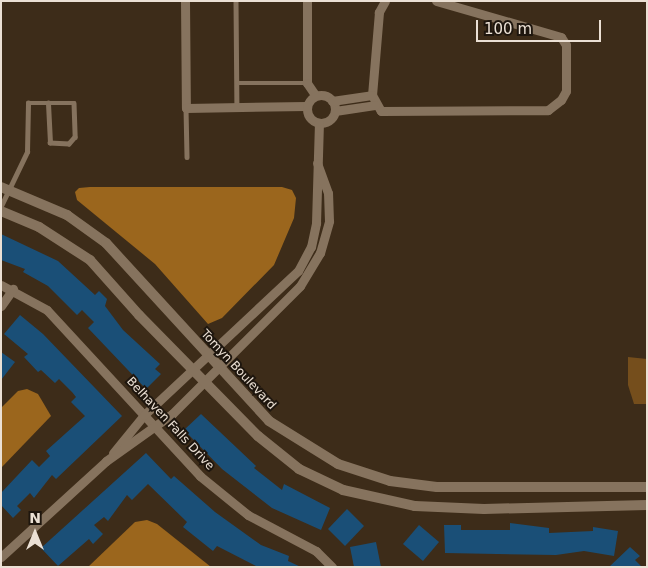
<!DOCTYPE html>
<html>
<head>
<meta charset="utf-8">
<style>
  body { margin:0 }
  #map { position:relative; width:648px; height:568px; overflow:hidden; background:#3d2c19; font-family:"DejaVu Sans",sans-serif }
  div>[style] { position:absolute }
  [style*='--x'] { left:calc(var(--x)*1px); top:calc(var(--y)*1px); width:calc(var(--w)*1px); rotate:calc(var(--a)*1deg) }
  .green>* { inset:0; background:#754e1c }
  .water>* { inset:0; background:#9b661d }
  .building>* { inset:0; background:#1a4f77 }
  .service>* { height:4.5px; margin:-2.25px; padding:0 2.25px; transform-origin:2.25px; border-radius:2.25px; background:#86735e }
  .minor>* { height:9px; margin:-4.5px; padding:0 4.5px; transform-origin:4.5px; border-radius:4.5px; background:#86735e }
  .minor>.ring { margin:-4.5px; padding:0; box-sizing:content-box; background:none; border:9px solid #86735e; border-radius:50% }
  .tertiary>* { height:10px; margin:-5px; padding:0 5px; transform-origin:5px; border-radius:5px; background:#86735e }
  span { translate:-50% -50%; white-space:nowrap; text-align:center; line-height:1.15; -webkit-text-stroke:4px #1e160e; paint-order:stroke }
  .street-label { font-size:12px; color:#ebe0d4 }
  .frame { position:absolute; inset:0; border:2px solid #ebe0d4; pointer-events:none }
  .north { position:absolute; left:10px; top:508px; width:50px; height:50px; -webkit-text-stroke:4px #1e160e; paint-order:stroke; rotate:0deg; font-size:14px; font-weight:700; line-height:20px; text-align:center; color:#ebe0d4 }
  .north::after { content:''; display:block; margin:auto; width:18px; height:22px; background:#ebe0d4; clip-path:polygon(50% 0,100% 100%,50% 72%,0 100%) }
  .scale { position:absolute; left:476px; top:20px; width:125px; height:22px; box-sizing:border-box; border:2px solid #ebe0d4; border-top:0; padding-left:6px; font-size:15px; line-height:18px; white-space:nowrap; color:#ebe0d4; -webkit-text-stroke:4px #1e160e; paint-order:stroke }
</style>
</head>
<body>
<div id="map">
  <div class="green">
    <div style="clip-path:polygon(628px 357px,647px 359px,647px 404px,634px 404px,628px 385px)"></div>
  </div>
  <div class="water">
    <div style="clip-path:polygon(90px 187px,282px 187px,292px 190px,296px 198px,294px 218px,274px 265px,222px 318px,208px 324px,155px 264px,77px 200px,75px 192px,79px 188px)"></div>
    <div style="clip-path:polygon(27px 389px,38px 394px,51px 416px,1px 468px,1px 408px,18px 391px)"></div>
    <div style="clip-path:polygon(147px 520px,157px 524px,211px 567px,88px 567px,135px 522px)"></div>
  </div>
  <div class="building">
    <div style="clip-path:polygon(1px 234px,58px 261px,95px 295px,99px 291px,107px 299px,105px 306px,123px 330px,160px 364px,155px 369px,161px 374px,146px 389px,88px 328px,94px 322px,82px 310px,77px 315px,48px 286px,23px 272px,25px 269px,1px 260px)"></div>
    <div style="clip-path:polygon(20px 315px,43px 334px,122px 416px,56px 479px,52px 475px,34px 498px,30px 493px,17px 506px,21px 510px,13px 518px,1px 505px,1px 493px,32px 460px,39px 467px,50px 456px,46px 451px,85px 416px,71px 402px,76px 397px,72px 392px,59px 379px,55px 383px,41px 370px,38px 372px,24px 357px,28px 354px,4px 334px)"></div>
    <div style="clip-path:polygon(1px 352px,15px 362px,1px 380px)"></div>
    <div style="clip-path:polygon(201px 414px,256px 466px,254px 468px,282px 490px,284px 484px,330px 508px,321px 530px,272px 508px,222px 469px,184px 430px)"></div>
    <div style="clip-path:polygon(146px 453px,171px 479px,174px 476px,215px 512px,261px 545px,289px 556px,288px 561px,301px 567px,258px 567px,217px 546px,213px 551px,183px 527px,187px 522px,148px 484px,132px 500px,127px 495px,108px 521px,104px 517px,94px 525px,103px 534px,93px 544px,89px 539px,58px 566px,41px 548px)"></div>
    <div style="clip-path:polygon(347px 509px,364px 526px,345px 546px,328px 529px)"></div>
    <div style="clip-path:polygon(510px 523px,549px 528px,549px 533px,593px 531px,593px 527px,618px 531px,614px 556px,584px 551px,556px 555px,445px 553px,444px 525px,461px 525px,461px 530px,510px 530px)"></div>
    <div style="clip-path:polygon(419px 525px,439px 542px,423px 561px,403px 544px)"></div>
    <div style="clip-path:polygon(376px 542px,381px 567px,354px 567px,350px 547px)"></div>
    <div style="clip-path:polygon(630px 547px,640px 556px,635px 560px,642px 567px,609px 567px)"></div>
  </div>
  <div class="service">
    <div style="--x:236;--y:1;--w:106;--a:89.5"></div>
    <div style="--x:237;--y:83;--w:70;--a:0"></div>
    <div style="--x:186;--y:108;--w:49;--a:88.8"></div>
    <div style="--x:1;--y:206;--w:60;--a:-64.3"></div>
    <div style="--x:27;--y:152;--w:49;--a:-88.8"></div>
    <div style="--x:28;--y:103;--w:46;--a:0"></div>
    <div style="--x:74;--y:103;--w:34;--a:88"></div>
    <div style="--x:75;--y:137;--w:9;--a:131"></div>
    <div style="--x:69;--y:144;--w:19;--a:-177"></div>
    <div style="--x:50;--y:143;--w:40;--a:-92.9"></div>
  </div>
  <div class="minor">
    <div style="--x:185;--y:1;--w:107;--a:89.5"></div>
    <div style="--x:186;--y:108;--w:120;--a:-1"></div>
    <div style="--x:307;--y:1;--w:82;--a:90"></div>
    <div style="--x:307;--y:83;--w:14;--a:56"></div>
    <div style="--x:385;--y:1;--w:13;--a:119"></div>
    <div style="--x:379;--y:12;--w:83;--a:94.8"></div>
    <div style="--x:372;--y:95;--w:18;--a:61"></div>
    <div style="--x:381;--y:111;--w:167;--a:-0.3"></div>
    <div style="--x:548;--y:110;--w:16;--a:-38"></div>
    <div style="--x:561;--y:100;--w:10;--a:-61"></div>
    <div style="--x:566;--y:91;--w:46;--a:-90"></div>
    <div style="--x:566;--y:45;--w:9;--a:-122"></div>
    <div style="--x:561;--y:37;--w:130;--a:-163.9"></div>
    <div class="ring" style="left:307px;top:95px;width:19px;height:19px"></div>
    <div style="--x:332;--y:101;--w:40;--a:-8.5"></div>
    <div style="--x:335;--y:111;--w:40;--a:-8.5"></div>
    <div style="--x:1;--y:285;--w:52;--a:28.5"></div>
    <div style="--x:47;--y:310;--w:226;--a:47.3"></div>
    <div style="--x:200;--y:476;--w:62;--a:39.1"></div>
    <div style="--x:248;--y:515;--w:77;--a:27.9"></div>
    <div style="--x:316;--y:551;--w:23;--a:45"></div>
    <div style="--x:1;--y:306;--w:21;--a:-55"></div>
    <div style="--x:113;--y:453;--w:49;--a:-50.8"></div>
    <div style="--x:144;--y:415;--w:211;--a:-43.1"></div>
    <div style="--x:298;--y:271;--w:27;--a:-62"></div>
    <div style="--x:311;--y:247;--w:25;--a:-78"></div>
    <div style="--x:316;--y:223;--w:100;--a:-88.3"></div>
    <div style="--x:1;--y:557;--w:142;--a:-42.4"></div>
    <div style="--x:106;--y:461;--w:81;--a:-35.5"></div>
    <div style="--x:172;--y:414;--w:181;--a:-45"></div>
    <div style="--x:300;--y:286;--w:39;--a:-59"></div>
    <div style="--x:320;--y:253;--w:33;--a:-74"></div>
    <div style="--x:329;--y:221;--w:28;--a:-92"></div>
    <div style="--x:328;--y:193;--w:32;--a:-110"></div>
  </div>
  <div class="tertiary">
    <div style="--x:1;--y:187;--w:72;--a:23"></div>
    <div style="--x:67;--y:215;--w:48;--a:35.7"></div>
    <div style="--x:106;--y:243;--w:241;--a:47.5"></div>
    <div style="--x:269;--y:421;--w:81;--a:31.9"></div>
    <div style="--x:338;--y:464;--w:55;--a:18.1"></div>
    <div style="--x:390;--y:481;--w:47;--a:7.3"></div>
    <div style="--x:437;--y:487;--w:210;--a:0"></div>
    <div style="--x:1;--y:211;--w:41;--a:22.8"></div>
    <div style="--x:39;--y:227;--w:61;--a:32.9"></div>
    <div style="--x:90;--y:260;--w:74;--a:48.3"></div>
    <div style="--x:139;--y:315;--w:170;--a:45.5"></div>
    <div style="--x:258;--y:436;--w:53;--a:38.8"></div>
    <div style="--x:299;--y:469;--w:49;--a:25.5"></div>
    <div style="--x:343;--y:490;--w:74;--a:12.5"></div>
    <div style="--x:415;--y:506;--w:69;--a:2.5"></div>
    <div style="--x:484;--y:509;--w:163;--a:-1.4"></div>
  </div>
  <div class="street-label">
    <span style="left:238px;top:370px;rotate:47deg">Tomyn Boulevard</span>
    <span style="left:170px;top:424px;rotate:47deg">Belhaven Falls Drive</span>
  </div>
  <div class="frame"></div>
  <div class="north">N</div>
  <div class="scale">100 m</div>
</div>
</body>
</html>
